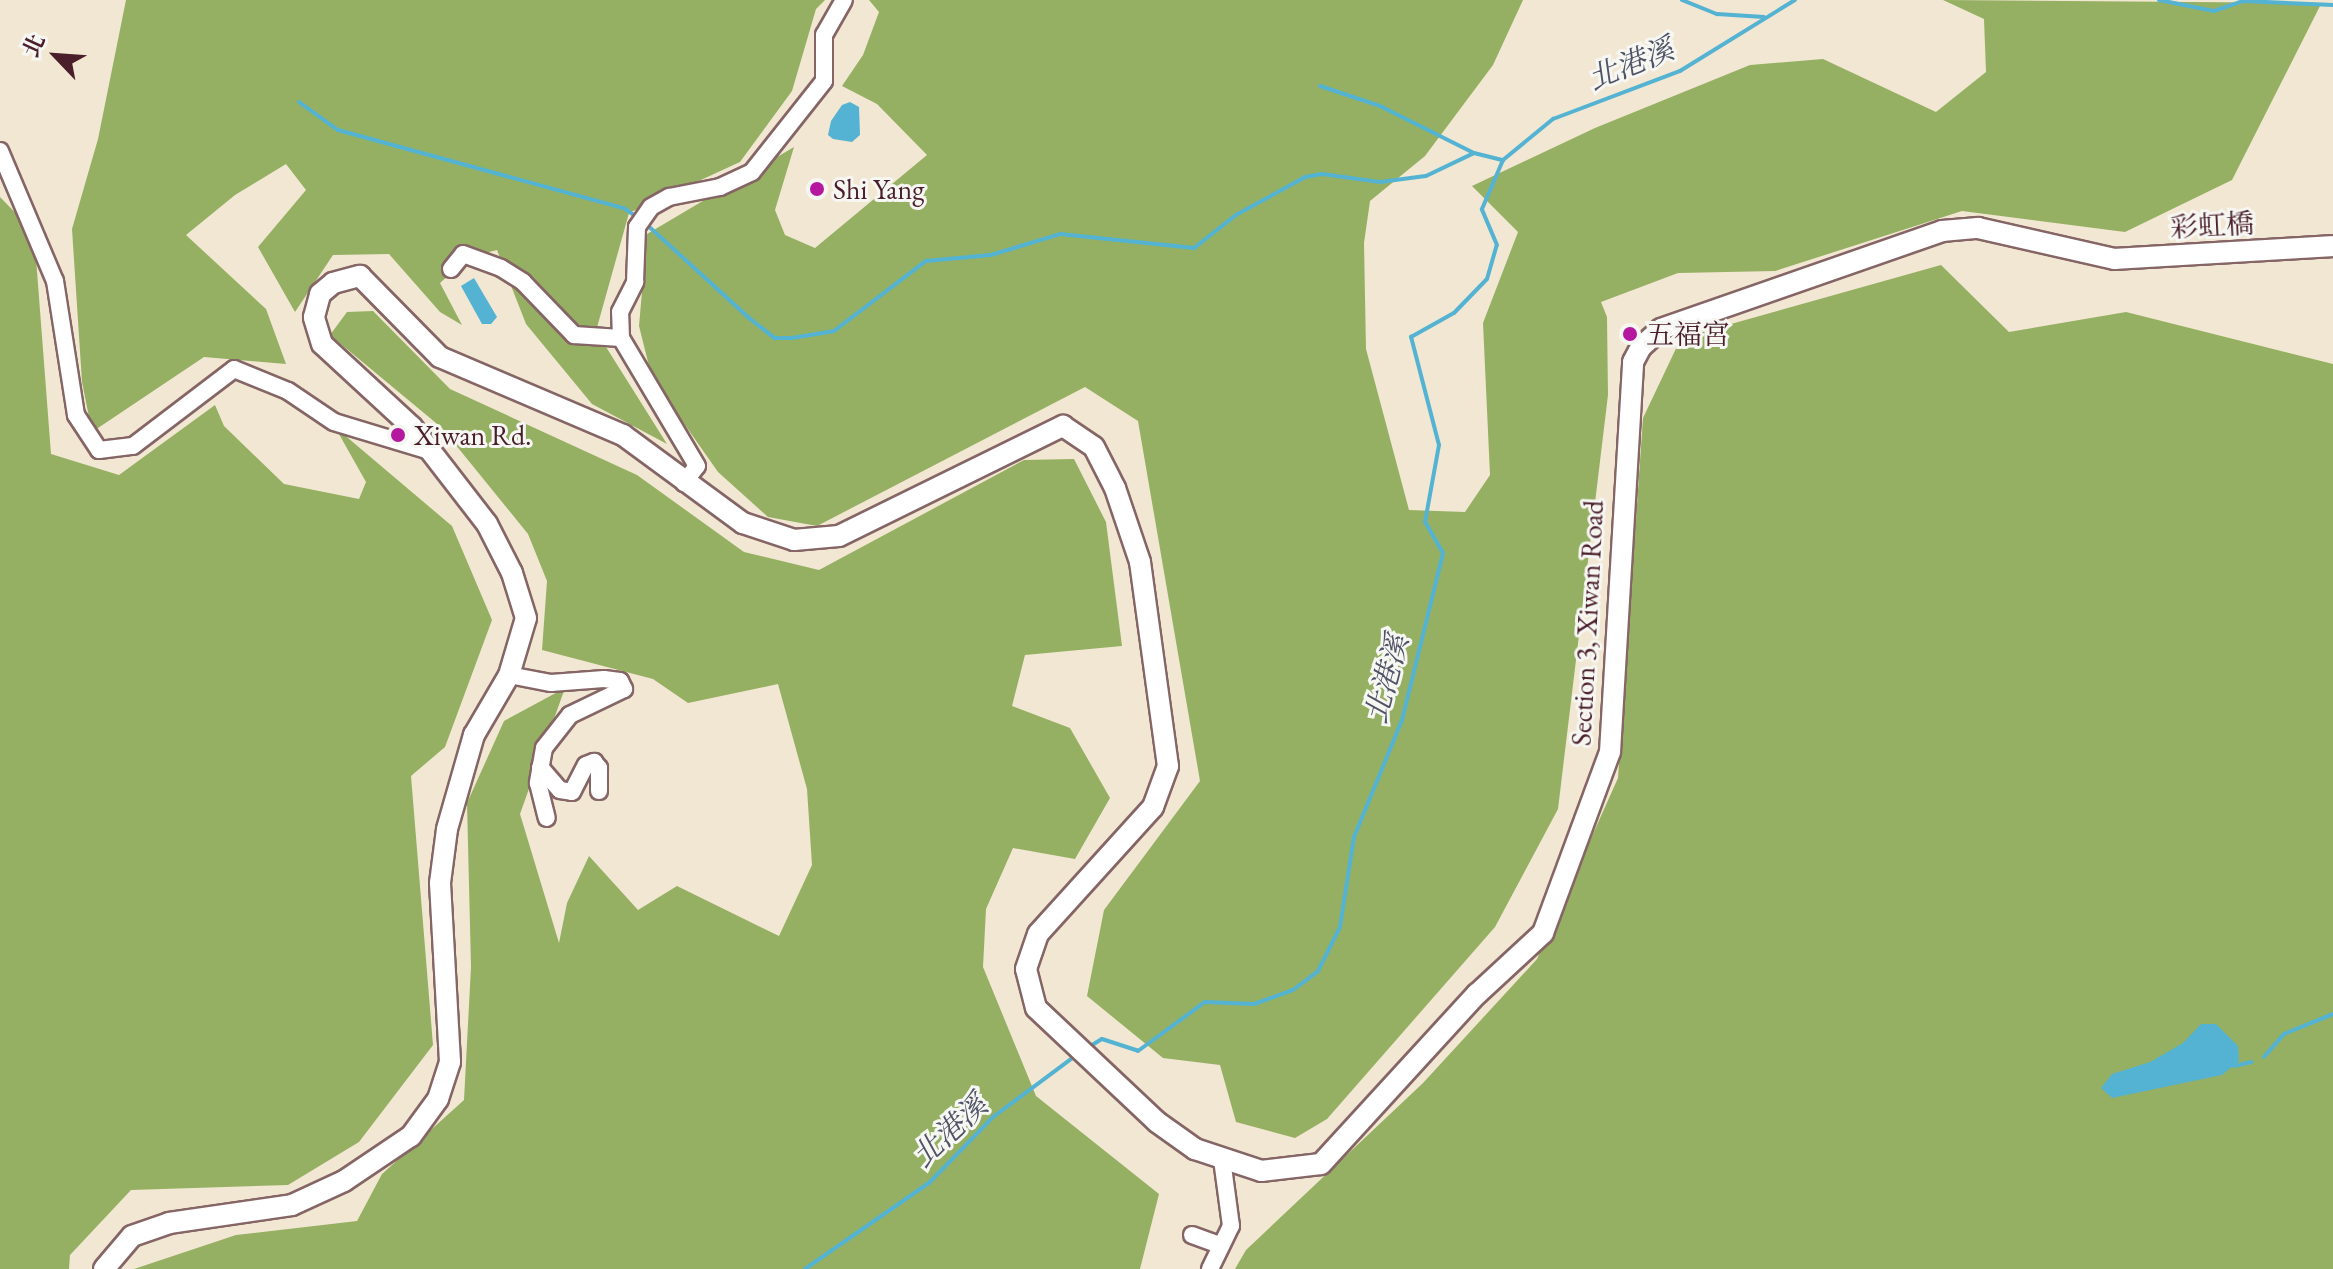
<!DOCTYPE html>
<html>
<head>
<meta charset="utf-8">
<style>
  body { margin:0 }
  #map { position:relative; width:2333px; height:1269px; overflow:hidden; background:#f2e7d2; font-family:"EB Garamond","Noto Serif TC",serif }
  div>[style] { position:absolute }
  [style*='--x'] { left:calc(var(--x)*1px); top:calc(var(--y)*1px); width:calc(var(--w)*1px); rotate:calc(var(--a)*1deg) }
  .forest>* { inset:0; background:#95b062 }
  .water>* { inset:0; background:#54b3d2 }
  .stream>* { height:4px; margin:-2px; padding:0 2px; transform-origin:2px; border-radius:2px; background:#54b3d2 }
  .roads { filter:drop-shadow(2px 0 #856565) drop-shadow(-2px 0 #856565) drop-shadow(0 2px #856565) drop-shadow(0 -2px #856565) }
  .minor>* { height:16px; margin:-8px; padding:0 8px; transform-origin:8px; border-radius:8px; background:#fff }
  .tertiary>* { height:20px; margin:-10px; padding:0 10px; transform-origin:10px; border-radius:10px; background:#fff }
  .dots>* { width:22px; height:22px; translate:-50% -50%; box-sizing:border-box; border:4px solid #f6f6f2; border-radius:50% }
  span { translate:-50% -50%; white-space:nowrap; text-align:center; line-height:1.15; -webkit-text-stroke:6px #f6f6f2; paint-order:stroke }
  .poi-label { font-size:28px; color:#4a1f2b }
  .left { translate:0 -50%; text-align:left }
  .street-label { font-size:28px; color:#4a1f2b }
  .water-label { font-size:30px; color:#4e5365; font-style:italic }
  .north { position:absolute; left:16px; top:16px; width:80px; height:80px; -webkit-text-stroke:6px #f6f6f2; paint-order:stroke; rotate:295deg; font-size:22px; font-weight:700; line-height:32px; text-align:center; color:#4a1f2b }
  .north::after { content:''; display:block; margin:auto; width:28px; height:36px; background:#4a1f2b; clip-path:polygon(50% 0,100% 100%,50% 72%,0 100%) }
</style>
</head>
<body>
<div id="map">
  <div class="forest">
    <div style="clip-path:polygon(126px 0,825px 0,816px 9px,792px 91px,740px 162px,629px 213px,596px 331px,667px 444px,592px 404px,526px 324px,497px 250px,469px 257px,440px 283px,462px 325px,440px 312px,389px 254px,333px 255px,295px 312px,258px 247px,306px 190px,286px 164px,235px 195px,186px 235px,266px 309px,286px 364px,204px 357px,92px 432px,82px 382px,72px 229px,98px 139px)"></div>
    <div style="clip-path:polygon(869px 0,1523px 0,1493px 65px,1425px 156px,1370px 201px,1364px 243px,1366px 349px,1409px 510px,1465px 512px,1490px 475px,1483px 323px,1518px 232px,1472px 186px,1595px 128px,1750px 65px,1823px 59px,1936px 112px,1986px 72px,1984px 19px,1943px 0,2333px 3px,2320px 6px,2232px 180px,2125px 232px,1962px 211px,1775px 271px,1678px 273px,1601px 302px,1607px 317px,1608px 395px,1558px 809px,1495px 927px,1327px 1119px,1295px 1138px,1236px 1122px,1220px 1065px,1163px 1058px,1087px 996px,1104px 910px,1200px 781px,1138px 421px,1085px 387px,817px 526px,768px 517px,718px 472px,652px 378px,639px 326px,647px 234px,794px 147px,775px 210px,785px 235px,815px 248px,927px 155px,877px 104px,842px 86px,863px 55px,879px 12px)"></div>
    <div style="clip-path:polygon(0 197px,34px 232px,51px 454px,119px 475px,215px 405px,224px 426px,284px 484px,359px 499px,366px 482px,335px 427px,452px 526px,492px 620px,445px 747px,411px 776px,433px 1045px,359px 1142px,288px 1185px,131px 1190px,70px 1255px,69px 1269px,0 1269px)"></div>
    <div style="clip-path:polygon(1941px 265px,2009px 332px,2126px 312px,2333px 364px,2333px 1269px,1235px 1269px,1246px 1250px,1423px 1083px,1537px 959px,1618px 778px,1643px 418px,1681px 338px)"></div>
    <div style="clip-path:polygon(373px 311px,450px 389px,637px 475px,744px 552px,819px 570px,1024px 460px,1074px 459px,1106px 522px,1122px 646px,1025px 655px,1012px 706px,1070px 728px,1110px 798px,1075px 859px,1013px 848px,986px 909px,983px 967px,1036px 1096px,1159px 1194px,1140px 1269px,134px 1269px,236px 1235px,357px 1221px,382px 1174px,464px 1100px,471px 967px,467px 803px,504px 721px,565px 688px,520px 814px,559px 943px,567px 903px,589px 856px,638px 910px,677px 886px,779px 936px,812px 865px,807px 789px,778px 684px,688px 703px,653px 679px,542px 650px,547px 581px,528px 534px,442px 428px,330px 335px,347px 312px)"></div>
  </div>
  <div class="water">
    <div style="clip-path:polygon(850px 102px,859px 107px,860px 135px,852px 142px,833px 139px,828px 135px,831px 121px,842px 105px)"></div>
    <div style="clip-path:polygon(474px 278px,497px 317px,491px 324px,482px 324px,461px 286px)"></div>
    <div style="clip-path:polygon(2201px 1024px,2216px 1024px,2238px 1046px,2239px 1061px,2222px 1075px,2112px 1098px,2101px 1088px,2112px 1074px,2150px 1062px,2183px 1043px)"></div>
  </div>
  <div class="stream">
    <div style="--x:1682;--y:0;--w:38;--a:22"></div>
    <div style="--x:1717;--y:14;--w:47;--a:3.7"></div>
    <div style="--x:2159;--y:0;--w:56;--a:11.3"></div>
    <div style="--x:2214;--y:11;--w:31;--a:-19"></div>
    <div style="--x:2243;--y:1;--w:90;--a:2.5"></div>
    <div style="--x:1320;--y:86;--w:63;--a:18.4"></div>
    <div style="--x:1380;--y:106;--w:105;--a:26.6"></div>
    <div style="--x:299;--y:102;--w:48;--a:35.7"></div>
    <div style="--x:338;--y:130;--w:296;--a:15.3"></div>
    <div style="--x:624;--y:208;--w:17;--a:36"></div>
    <div style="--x:645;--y:223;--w:141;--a:42.4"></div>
    <div style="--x:749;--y:318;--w:33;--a:38"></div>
    <div style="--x:775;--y:338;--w:17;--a:0"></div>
    <div style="--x:792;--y:338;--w:43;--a:-9.5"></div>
    <div style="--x:834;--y:331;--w:116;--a:-37.3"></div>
    <div style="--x:926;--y:261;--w:65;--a:-5.3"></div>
    <div style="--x:991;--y:255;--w:72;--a:-16.9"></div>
    <div style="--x:1060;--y:234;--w:135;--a:6"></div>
    <div style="--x:1194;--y:248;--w:53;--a:-38.2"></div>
    <div style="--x:1236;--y:215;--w:79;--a:-28.8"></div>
    <div style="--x:1305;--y:177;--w:17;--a:-10"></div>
    <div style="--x:1322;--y:174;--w:59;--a:7.9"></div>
    <div style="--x:1380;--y:182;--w:46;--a:-7.4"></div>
    <div style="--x:1426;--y:176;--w:53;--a:-25.6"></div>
    <div style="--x:1474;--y:153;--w:30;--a:14"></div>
    <div style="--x:1089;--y:1047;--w:15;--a:-32"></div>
    <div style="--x:1102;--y:1039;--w:38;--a:18"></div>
    <div style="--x:1138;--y:1051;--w:83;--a:-36.2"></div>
    <div style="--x:1205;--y:1002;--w:49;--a:2.3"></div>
    <div style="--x:1254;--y:1004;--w:41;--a:-19.7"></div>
    <div style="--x:1293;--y:990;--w:31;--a:-37"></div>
    <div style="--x:1318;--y:971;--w:49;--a:-63.4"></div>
    <div style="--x:1340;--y:927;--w:91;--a:-81.2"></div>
    <div style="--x:1354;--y:837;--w:126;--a:-67.7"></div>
    <div style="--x:1402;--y:720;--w:172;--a:-76.2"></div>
    <div style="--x:1443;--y:553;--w:36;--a:-120"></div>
    <div style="--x:1425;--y:522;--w:78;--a:-79.7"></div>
    <div style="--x:1439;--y:445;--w:112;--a:-104.5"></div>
    <div style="--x:1411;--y:337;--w:49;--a:-29.2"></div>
    <div style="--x:1454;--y:313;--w:47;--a:-45.9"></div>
    <div style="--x:1487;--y:279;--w:35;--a:-74"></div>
    <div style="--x:1497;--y:245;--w:39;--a:-113"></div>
    <div style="--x:1482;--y:209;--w:53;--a:-66.8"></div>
    <div style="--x:1503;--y:160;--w:65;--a:-39.4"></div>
    <div style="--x:1553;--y:119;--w:136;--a:-20.7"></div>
    <div style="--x:1680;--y:71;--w:135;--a:-31.7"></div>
    <div style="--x:2264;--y:1057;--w:30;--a:-49"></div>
    <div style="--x:2284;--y:1034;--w:53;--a:-22.2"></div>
    <div style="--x:2234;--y:1066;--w:18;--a:-13"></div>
    <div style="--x:805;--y:1269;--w:152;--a:-34.8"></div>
    <div style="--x:930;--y:1182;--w:91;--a:-45.9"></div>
    <div style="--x:993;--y:1117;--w:102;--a:-36.6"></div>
  </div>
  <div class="roads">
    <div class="minor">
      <div style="--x:0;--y:151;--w:141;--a:67.1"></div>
      <div style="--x:55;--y:281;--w:136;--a:81.1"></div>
      <div style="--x:76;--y:415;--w:42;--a:56.7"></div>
      <div style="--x:99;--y:450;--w:34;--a:-7"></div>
      <div style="--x:133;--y:446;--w:127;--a:-37.3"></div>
      <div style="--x:234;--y:369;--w:58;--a:22.2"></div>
      <div style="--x:288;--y:391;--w:55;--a:34"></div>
      <div style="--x:334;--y:422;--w:103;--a:16.9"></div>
      <div style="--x:451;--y:269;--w:19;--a:-51"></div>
      <div style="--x:463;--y:254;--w:40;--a:20.2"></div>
      <div style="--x:501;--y:268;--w:26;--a:32"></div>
      <div style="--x:523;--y:282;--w:74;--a:46.1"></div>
      <div style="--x:574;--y:335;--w:47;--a:3.7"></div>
      <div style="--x:684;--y:483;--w:21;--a:-53"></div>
      <div style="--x:697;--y:466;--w:149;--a:-120.7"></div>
      <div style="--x:621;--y:338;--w:26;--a:-92"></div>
      <div style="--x:620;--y:312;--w:34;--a:-63"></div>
      <div style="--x:635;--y:282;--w:55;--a:-87.9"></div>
      <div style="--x:637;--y:227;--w:24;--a:-55"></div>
      <div style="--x:651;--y:207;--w:21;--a:-29"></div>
      <div style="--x:669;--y:197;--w:52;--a:-11.1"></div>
      <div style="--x:720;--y:187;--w:35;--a:-25"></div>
      <div style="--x:752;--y:172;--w:116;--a:-51.6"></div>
      <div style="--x:824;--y:81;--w:46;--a:-90"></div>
      <div style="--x:824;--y:35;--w:40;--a:-60.3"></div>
      <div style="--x:509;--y:675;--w:43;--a:10.8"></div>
      <div style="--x:551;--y:683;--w:53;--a:-4.3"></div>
      <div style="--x:604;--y:679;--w:16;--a:7"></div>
      <div style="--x:620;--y:681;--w:9;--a:63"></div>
      <div style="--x:624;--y:689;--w:60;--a:154.3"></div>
      <div style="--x:570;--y:715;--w:42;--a:128.2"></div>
      <div style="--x:544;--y:748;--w:36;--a:100"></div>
      <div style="--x:538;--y:783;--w:36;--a:76"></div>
      <div style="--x:540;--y:767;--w:30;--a:49"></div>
      <div style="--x:560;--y:790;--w:12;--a:9"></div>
      <div style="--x:572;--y:792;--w:30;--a:-63"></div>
      <div style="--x:586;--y:765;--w:9;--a:-21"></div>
      <div style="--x:594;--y:762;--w:8;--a:50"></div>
      <div style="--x:599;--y:768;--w:23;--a:90"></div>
      <div style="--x:1192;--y:1235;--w:30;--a:20"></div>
      <div style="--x:1210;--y:1269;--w:48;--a:-64"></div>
      <div style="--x:1231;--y:1226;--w:68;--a:-97.7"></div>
    </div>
    <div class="tertiary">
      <div style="--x:104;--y:1269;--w:43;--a:-49.7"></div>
      <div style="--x:132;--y:1236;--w:39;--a:-19"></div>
      <div style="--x:169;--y:1223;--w:124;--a:-8.3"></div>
      <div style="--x:292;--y:1205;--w:57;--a:-24.8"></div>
      <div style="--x:344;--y:1181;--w:81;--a:-33.9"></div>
      <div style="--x:411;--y:1136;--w:46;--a:-53.9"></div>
      <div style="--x:438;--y:1099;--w:39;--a:-72"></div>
      <div style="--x:450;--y:1062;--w:179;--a:-93.2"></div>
      <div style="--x:440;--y:883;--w:54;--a:-82.6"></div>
      <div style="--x:447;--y:829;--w:98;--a:-74"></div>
      <div style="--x:474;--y:735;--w:69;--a:-59.7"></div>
      <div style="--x:509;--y:675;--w:59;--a:-73.4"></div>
      <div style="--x:526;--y:618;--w:47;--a:-107.3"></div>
      <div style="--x:512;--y:573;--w:55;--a:-117"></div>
      <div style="--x:487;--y:524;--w:123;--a:-127.7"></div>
      <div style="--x:412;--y:427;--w:122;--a:-137.3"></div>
      <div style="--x:322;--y:344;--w:28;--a:-107"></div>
      <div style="--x:314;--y:317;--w:24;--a:-75"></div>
      <div style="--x:320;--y:294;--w:17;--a:-40"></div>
      <div style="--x:333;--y:283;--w:28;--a:-15"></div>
      <div style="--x:360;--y:276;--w:114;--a:45.4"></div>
      <div style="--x:440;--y:357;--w:199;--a:23.1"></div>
      <div style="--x:623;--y:435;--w:149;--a:36.3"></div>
      <div style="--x:743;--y:523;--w:54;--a:18.4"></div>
      <div style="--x:794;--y:540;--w:45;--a:-5.1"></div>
      <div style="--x:839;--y:536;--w:250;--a:-26.2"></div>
      <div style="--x:1063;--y:426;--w:37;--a:34"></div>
      <div style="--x:1094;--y:447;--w:46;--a:62.9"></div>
      <div style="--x:1115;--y:488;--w:78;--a:71.3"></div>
      <div style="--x:1140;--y:562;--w:206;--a:82.2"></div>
      <div style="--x:1168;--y:766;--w:44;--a:110.1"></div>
      <div style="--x:1153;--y:807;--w:171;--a:132.2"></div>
      <div style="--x:1038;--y:934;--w:37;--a:109"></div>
      <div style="--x:1026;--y:969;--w:40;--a:75.6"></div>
      <div style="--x:1036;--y:1008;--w:166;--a:43.3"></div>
      <div style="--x:1157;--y:1122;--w:47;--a:35.4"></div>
      <div style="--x:1195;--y:1149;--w:70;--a:18.4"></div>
      <div style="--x:1261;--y:1171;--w:60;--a:-6.7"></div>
      <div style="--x:1321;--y:1164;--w:231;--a:-47.5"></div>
      <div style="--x:1477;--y:994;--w:90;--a:-42.7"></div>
      <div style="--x:1543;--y:933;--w:193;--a:-69.7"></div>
      <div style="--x:1610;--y:752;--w:391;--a:-86.6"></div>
      <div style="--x:1633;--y:362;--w:17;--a:-62"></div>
      <div style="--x:1641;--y:347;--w:27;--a:-42"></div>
      <div style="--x:1661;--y:329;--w:298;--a:-19.2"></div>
      <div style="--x:1942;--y:231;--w:36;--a:-5"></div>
      <div style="--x:1978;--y:228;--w:140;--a:12.8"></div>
      <div style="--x:2115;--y:259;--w:218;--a:-3.4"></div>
    </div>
  </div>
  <div class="dots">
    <div style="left:817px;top:189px;background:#b5179e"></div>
    <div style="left:1630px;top:334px;background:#b5179e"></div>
    <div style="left:398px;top:435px;background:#b5179e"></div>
  </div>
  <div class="poi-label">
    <span class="left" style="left:833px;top:189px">Shi Yang</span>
    <span class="left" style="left:1646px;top:334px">五福宮</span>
    <span class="left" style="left:414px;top:435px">Xiwan Rd.</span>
  </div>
  <div class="street-label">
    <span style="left:2212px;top:225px;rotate:-3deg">彩虹橋</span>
    <span style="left:1587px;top:623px;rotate:-87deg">Section 3, Xiwan Road</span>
  </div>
  <div class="water-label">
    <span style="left:1631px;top:64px;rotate:-22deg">北港溪</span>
    <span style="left:1387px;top:679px;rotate:-75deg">北港溪</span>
    <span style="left:950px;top:1131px;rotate:-43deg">北港溪</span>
  </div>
  <div class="north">北</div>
</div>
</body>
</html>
